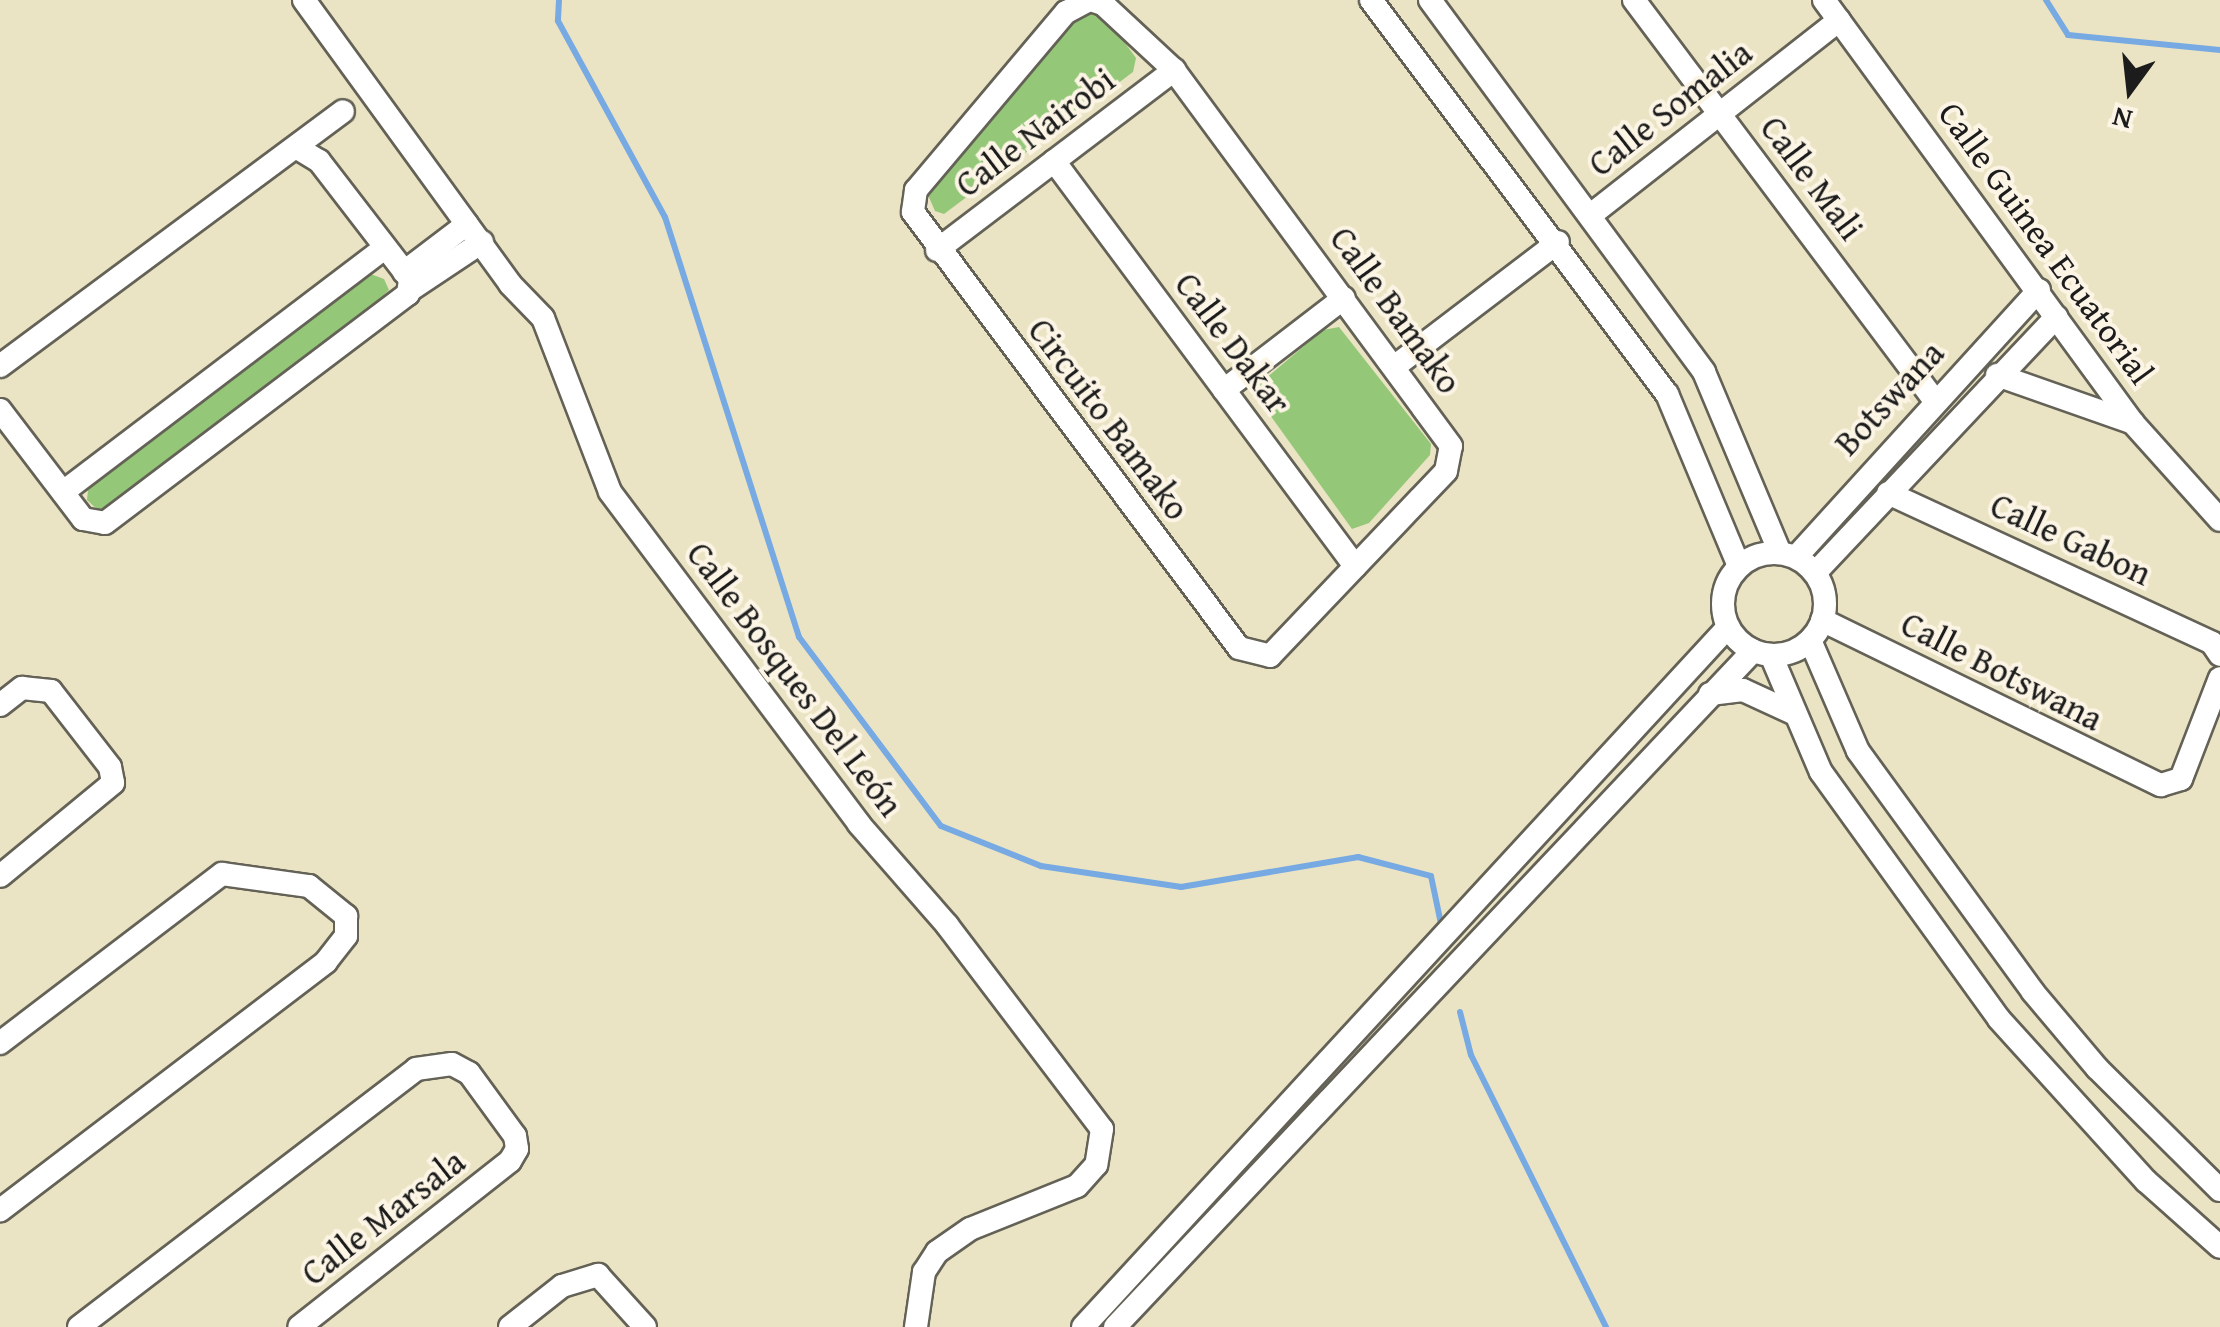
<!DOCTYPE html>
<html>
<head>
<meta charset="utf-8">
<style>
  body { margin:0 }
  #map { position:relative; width:2220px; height:1327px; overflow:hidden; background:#ebe4c4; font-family:"Gentium Book Plus",serif }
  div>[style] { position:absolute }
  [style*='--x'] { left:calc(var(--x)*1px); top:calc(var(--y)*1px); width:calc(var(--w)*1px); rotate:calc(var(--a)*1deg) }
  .green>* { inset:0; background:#94c778 }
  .stream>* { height:6px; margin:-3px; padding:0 3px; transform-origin:3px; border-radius:3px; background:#77a9e3 }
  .roads { filter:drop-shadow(2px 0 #646257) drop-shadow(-2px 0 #646257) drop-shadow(0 2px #646257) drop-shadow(0 -2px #646257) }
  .minor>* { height:22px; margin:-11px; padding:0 11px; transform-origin:11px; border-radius:11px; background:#fff }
  .minor>.ring { margin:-11px; padding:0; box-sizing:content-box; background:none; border:22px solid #fff; border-radius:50% }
  span { translate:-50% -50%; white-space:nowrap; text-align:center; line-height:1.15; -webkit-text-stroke:8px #fcf5e5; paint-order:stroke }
  .street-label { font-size:35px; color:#1c1c1c }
  .north { position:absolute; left:2080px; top:40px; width:100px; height:100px; -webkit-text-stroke:8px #fcf5e5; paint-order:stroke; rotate:195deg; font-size:28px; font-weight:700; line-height:40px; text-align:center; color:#1c1c1c }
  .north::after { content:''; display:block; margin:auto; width:35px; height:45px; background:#1c1c1c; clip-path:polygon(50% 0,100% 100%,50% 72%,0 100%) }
</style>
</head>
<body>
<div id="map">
  <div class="green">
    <div style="clip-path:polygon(1098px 6px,1136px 58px,1133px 72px,944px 214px,935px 211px,928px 195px,1082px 10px)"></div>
    <div style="clip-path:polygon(368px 273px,384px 279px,389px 290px,383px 296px,113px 507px,101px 513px,87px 500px,88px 490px,102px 477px)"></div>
    <div style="clip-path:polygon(1339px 327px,1431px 444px,1430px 455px,1369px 523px,1352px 529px,1252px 390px,1323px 330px)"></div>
  </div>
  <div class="stream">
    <div style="--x:559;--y:0;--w:21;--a:93"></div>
    <div style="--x:558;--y:21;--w:223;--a:61.4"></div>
    <div style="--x:665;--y:217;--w:441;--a:72.3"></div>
    <div style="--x:799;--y:637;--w:236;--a:53.1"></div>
    <div style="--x:941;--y:826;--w:108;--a:21.8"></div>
    <div style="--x:1041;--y:866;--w:142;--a:8.5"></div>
    <div style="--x:1181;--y:887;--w:180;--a:-9.6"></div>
    <div style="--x:1358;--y:857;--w:75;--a:14.6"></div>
    <div style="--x:1431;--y:876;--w:49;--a:78.2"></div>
    <div style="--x:2046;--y:0;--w:41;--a:57.8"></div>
    <div style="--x:2068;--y:35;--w:153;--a:5.6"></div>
    <div style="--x:1460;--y:1012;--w:44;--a:75.7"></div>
    <div style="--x:1471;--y:1055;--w:304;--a:63.6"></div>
  </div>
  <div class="roads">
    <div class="minor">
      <div style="--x:304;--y:0;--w:351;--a:54"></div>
      <div style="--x:510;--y:284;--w:47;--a:45.9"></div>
      <div style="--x:543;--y:318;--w:186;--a:68.9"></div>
      <div style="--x:610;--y:492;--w:415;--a:53.1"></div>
      <div style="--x:859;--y:824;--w:134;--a:48.9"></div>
      <div style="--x:947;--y:925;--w:256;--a:52.8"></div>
      <div style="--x:1102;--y:1129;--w:36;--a:99"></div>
      <div style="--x:1096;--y:1165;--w:28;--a:132"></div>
      <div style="--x:1077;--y:1186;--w:115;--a:158.1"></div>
      <div style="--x:970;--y:1229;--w:40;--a:145.1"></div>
      <div style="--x:937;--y:1252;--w:24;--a:123"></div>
      <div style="--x:924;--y:1272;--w:56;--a:98.3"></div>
      <div style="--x:1089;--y:0;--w:26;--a:152"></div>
      <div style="--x:1066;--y:12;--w:233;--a:130.1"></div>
      <div style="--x:916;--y:190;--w:22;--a:98"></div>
      <div style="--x:913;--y:212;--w:544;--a:53.21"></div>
      <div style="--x:1239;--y:648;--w:32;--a:14"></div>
      <div style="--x:1270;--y:656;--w:255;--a:-46.4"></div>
      <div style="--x:1446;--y:471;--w:25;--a:-79"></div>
      <div style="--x:1451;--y:446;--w:467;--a:-126.4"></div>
      <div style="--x:1174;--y:70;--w:97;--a:-137.1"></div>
      <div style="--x:1103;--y:4;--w:13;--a:-162"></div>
      <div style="--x:1371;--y:0;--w:493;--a:53.1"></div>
      <div style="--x:1667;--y:394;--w:186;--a:67.3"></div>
      <div style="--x:1430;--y:0;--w:462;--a:53.6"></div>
      <div style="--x:1704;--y:372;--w:196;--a:67.2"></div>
      <div style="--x:1634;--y:0;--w:499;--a:53.1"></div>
      <div style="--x:1824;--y:0;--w:524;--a:53.85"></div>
      <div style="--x:2133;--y:423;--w:130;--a:48.1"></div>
      <div style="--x:1054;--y:161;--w:505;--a:53.38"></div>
      <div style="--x:1592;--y:214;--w:314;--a:-38.1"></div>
      <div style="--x:937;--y:250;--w:298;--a:-37.2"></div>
      <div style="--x:404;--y:272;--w:79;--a:-37.3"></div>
      <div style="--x:413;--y:288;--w:83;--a:-33.7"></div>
      <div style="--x:0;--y:366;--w:427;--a:-36.6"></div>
      <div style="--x:1394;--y:367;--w:206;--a:-37.3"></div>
      <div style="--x:1997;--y:375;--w:144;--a:19.4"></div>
      <div style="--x:1224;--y:390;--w:151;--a:-37.5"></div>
      <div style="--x:0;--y:410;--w:137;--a:52.7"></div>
      <div style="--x:83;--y:519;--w:22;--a:10"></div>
      <div style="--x:105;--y:523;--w:380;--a:-37.1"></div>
      <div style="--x:408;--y:294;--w:15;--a:-82"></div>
      <div style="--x:410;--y:279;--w:149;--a:-127.6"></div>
      <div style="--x:319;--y:161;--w:26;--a:-149"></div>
      <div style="--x:63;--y:492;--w:403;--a:-37.2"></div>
      <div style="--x:1888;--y:493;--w:357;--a:24.8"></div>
      <div style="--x:2212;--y:643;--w:14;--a:56"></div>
      <div class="ring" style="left:1723px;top:553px;width:80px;height:80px"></div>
      <div style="--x:1796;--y:557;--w:361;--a:-47.7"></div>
      <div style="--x:1815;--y:573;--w:352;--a:-46.7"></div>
      <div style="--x:1822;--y:620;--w:377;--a:26"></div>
      <div style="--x:2161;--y:785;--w:21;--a:-17"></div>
      <div style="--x:2181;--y:779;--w:108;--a:-68.9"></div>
      <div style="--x:1810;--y:640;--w:121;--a:66.6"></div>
      <div style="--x:1858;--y:751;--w:298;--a:54"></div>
      <div style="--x:2033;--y:992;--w:99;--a:49.9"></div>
      <div style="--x:2097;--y:1068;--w:173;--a:44.8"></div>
      <div style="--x:1771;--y:655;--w:127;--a:66.9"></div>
      <div style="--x:1821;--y:772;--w:304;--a:54.2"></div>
      <div style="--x:1999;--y:1019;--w:219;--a:47.8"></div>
      <div style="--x:2146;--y:1181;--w:99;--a:41.7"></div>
      <div style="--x:1710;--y:694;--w:33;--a:-7"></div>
      <div style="--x:1743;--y:690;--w:55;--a:24.7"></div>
      <div style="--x:0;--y:705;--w:28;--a:-38"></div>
      <div style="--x:22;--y:688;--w:29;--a:6"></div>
      <div style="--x:51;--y:691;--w:96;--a:52.2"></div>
      <div style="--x:110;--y:767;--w:16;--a:79"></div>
      <div style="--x:113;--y:783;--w:146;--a:140.5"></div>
      <div style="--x:0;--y:1043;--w:279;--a:-37.3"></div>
      <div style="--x:222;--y:874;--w:88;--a:7.9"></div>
      <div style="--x:309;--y:886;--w:48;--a:39"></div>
      <div style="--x:346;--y:916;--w:20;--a:90"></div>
      <div style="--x:346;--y:936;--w:33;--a:128"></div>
      <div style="--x:326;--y:962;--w:410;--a:142.7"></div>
      <div style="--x:79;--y:1327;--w:424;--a:-37.4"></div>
      <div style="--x:416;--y:1069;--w:36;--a:-8"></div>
      <div style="--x:452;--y:1064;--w:19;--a:28"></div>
      <div style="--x:469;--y:1073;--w:78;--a:53.9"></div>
      <div style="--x:515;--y:1136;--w:13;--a:81"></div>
      <div style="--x:517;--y:1149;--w:14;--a:120"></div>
      <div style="--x:510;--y:1161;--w:268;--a:141.8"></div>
      <div style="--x:510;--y:1327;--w:66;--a:-38.3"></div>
      <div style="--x:562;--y:1286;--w:38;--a:-17"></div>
      <div style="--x:598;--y:1275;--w:70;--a:47.9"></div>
      <div style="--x:1083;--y:1327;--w:952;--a:-47.34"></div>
      <div style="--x:1115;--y:1327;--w:930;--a:-46.66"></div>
    </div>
  </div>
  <div class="street-label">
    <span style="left:1670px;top:108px;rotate:-38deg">Calle Somalia</span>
    <span style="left:1035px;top:132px;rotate:-37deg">Calle Nairobi</span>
    <span style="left:1812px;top:178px;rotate:53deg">Calle Mali</span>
    <span style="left:2046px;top:243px;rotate:54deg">Calle Guinea Ecuatorial</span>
    <span style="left:1396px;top:310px;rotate:54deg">Calle Bamako</span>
    <span style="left:1233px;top:343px;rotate:53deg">Calle Dakar</span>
    <span style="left:1889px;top:398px;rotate:-47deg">Botswana</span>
    <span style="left:1109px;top:419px;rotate:53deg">Circuito Bamako</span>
    <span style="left:2071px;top:539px;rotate:25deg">Calle Gabon</span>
    <span style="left:2002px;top:671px;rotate:27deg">Calle Botswana</span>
    <span style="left:795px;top:679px;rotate:53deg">Calle Bosques Del León</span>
    <span style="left:383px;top:1217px;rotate:-38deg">Calle Marsala</span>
  </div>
  <div class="north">N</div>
</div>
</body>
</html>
